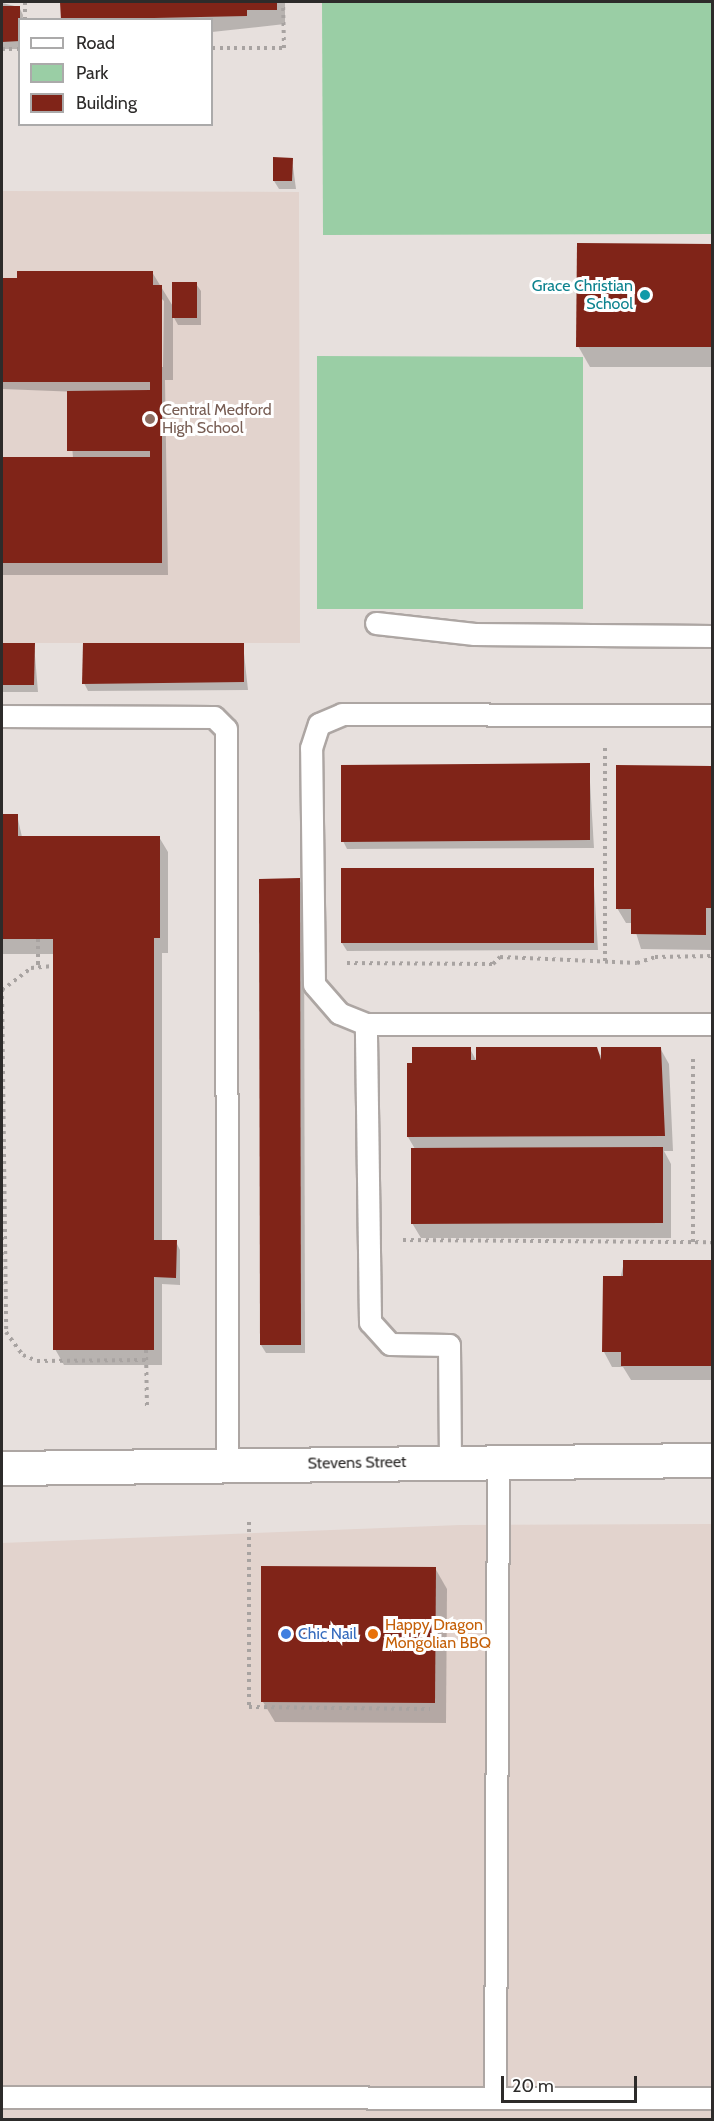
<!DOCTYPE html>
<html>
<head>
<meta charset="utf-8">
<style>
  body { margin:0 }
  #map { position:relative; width:714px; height:2121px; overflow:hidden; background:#e7e0dd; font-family:Cabin,sans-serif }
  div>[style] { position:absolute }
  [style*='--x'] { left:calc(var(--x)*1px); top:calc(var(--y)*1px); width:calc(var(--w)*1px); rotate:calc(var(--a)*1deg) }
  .built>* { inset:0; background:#e2d3cd }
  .green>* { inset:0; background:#9acea5 }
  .shadow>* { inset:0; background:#0003 }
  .building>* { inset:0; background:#802418 }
  .path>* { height:4px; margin-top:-2px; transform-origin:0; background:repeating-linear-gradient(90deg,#a8a3a1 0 3px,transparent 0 7.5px) }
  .roads { filter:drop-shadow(2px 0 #ada6a3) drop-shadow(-2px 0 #ada6a3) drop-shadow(0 2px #ada6a3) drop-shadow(0 -2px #ada6a3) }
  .service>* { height:21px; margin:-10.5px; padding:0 10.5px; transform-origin:10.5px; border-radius:10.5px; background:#fff }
  .tertiary>* { height:33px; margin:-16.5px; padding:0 16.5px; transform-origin:16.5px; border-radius:16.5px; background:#fff }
  .dots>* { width:16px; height:16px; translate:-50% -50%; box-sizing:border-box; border:3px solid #fff; border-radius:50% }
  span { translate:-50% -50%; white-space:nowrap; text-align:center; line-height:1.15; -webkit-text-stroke:6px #fff; paint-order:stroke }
  .culture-label { font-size:16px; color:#0d838f }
  .right { translate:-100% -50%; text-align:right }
  .education-label { font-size:16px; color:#785e54 }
  .left { translate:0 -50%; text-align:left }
  .street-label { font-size:16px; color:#2d2b2a }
  .food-label { font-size:16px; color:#c56008 }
  .shop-label { font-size:16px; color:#366cbe }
  .frame { position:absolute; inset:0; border:3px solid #2d2b2a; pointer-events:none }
  .legend { position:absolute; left:18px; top:18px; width:195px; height:108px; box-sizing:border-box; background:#fff; border:2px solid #abaaaa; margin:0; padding:8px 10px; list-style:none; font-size:18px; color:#2d2b2a }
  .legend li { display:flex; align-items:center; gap:12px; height:30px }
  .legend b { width:30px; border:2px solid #abaaaa }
  .scale { position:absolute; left:501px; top:2076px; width:136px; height:27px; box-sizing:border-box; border:3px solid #2d2b2a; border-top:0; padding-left:8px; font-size:18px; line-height:21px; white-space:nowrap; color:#2d2b2a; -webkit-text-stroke:4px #fff; paint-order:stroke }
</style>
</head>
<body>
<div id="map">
  <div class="built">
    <div style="clip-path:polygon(2px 191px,299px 192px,300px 643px,2px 643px)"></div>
    <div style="clip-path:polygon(712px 1524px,712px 2119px,2px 2119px,2px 1543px,460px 1525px)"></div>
  </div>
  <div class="green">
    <div style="clip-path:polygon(322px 2px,712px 2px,712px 234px,323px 235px)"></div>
    <div style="clip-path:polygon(317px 356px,583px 357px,583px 609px,317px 609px)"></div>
  </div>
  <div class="shadow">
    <div style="clip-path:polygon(62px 2px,285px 2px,285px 24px,212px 32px,212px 20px,62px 20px)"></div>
    <div style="clip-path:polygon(2px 3px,19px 7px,23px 15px,20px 49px,2px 49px)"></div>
    <div style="clip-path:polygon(292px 159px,296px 189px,279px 189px,274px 181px)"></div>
    <div style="clip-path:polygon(578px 245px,712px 246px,712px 367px,590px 367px,578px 346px)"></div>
    <div style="clip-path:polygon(evenodd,152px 272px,174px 308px,196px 284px,201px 291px,201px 325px,178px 325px,173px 316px,173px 380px,165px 380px,168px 575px,2px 575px,2px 459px,73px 458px,68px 392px,79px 392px,2px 389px,2px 279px,152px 272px,161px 298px,164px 301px,163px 367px,160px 367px,161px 298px)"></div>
    <div style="clip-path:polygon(2px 644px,34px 644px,38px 692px,2px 692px)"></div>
    <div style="clip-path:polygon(243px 644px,248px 690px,88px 691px,84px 683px)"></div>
    <div style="clip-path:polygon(589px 765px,594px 848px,347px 849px,343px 841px)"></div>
    <div style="clip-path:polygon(618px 767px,712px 767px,712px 950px,641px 949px,633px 923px,626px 923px,617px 908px)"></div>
    <div style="clip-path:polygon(2px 815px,17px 815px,22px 837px,159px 837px,168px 852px,168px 953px,162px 953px,162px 1242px,176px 1242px,180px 1250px,180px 1285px,162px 1284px,162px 1365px,64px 1365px,55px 1349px,54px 954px,2px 954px)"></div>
    <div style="clip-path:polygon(593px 869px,598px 950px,347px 951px,342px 943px,342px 870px)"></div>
    <div style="clip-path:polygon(299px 880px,304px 887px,305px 1353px,266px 1353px,261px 1345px)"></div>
    <div style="clip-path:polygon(596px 1048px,603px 1059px,660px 1048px,669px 1064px,673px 1151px,664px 1151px,671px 1164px,671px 1238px,421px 1238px,412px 1223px,415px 1149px,408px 1137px,470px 1049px,477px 1062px)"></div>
    <div style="clip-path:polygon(624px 1262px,712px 1262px,712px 1380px,631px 1380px,623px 1367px,612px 1367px,604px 1352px)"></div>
    <div style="clip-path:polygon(435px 1568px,447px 1589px,446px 1723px,275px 1722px,263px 1702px)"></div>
  </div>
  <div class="building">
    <div style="clip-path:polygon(60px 2px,277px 2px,277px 10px,247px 10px,247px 16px,61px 20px)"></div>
    <div style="clip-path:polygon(2px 6px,20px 6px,20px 41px,2px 42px)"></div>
    <div style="clip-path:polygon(273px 157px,293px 158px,292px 181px,273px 181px)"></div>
    <div style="clip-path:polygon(577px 243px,712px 244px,712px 347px,576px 347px)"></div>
    <div style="clip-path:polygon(17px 271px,153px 271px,153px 285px,162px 285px,162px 563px,2px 563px,2px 457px,150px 457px,150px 451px,67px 451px,67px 391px,150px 390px,150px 382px,2px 382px,2px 278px,17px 278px)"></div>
    <div style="clip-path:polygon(172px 282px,197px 282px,197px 318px,172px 318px)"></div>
    <div style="clip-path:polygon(2px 643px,35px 643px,34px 685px,2px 685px)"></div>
    <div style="clip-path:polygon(83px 643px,244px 643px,244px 682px,82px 684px)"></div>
    <div style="clip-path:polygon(590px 763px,590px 840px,341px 842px,341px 765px)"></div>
    <div style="clip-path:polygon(616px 765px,712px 766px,712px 908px,706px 908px,706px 935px,631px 934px,631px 909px,616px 909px)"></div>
    <div style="clip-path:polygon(2px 814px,18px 814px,18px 836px,160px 836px,160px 938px,154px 938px,154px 1240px,177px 1240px,176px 1278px,154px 1277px,154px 1350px,53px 1350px,53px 939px,2px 939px)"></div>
    <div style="clip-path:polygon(341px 868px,594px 868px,594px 943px,341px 943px)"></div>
    <div style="clip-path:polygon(300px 878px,301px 1345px,260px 1345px,259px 879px)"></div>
    <div style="clip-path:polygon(412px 1047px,471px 1047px,471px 1060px,476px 1060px,476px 1047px,597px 1047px,601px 1060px,601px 1047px,661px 1047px,665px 1136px,407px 1137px,407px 1063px,412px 1063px)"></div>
    <div style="clip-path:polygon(663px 1147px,663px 1223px,411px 1224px,411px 1148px)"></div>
    <div style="clip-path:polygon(623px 1260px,712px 1260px,712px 1366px,621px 1366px,621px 1352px,602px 1352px,603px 1276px,623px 1276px)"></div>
    <div style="clip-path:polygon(261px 1566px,436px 1567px,435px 1703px,261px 1702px)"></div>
  </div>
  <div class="path">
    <div style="--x:25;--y:2;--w:18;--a:90"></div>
    <div style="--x:212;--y:48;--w:72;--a:0"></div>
    <div style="--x:284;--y:48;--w:46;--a:-91.2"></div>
    <div style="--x:2;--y:49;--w:18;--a:0"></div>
    <div style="--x:605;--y:748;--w:215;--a:90"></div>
    <div style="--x:38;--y:939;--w:27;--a:90"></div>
    <div style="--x:347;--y:963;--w:146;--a:0.4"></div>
    <div style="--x:493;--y:964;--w:10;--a:-45"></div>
    <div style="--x:500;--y:957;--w:137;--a:2.5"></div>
    <div style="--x:637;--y:963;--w:19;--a:-18"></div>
    <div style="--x:655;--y:957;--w:57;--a:-1"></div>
    <div style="--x:2;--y:989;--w:343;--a:89.3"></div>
    <div style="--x:6;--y:1332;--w:29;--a:54"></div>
    <div style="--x:23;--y:1355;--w:15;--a:23"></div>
    <div style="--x:37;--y:1361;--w:109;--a:-0.5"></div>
    <div style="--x:2;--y:990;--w:36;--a:-37"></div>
    <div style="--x:31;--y:968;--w:22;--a:-5"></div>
    <div style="--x:693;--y:1059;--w:183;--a:90"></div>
    <div style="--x:403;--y:1240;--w:309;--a:0.4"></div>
    <div style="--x:146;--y:1350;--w:57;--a:89"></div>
    <div style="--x:249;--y:1522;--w:185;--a:90"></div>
    <div style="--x:249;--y:1707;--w:181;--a:0.6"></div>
  </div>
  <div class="roads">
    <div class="service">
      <div style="--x:376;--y:623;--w:99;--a:6.4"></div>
      <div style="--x:474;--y:634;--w:238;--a:0.5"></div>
      <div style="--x:2;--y:716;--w:212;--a:0.3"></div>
      <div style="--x:214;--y:717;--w:17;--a:45"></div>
      <div style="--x:226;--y:729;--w:735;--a:89.92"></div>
      <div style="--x:366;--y:1024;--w:29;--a:-158"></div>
      <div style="--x:339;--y:1013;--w:38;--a:-131"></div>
      <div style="--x:314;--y:984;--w:236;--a:-90.7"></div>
      <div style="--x:311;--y:748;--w:25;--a:-72"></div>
      <div style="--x:319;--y:724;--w:25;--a:-23"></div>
      <div style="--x:342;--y:714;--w:370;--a:0.2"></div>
      <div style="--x:450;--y:1461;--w:116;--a:-90.5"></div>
      <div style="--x:449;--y:1345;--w:59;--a:-179"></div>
      <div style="--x:390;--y:1344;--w:30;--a:-132"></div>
      <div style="--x:370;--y:1322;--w:298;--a:-90.8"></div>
      <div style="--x:366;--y:1024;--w:346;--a:0"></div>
      <div style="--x:2;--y:2097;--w:710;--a:0.08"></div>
      <div style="--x:495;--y:2098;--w:637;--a:-89.73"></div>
    </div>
    <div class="tertiary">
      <div style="--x:2;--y:1468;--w:710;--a:-0.65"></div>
    </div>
  </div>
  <div class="dots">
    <div style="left:645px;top:295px;background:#0f9aa8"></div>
    <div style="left:150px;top:419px;background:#8d6e63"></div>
    <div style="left:286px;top:1634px;background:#3f7fe0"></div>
    <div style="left:373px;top:1634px;background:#e8710a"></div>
  </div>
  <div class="culture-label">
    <span class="right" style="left:633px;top:295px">Grace Christian<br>School</span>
  </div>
  <div class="education-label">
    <span class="left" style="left:162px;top:419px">Central Medford<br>High School</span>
  </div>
  <div class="street-label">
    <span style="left:357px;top:1463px;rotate:-1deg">Stevens Street</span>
  </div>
  <div class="food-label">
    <span class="left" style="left:385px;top:1634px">Happy Dragon<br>Mongolian BBQ</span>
  </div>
  <div class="shop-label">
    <span class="left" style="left:298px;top:1634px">Chic Nail</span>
  </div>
  <div class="frame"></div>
  <ul class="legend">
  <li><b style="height:8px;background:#fff"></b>Road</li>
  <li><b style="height:16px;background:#9acea5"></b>Park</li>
  <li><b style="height:16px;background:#802418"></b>Building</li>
  </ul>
  <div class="scale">20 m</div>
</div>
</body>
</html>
